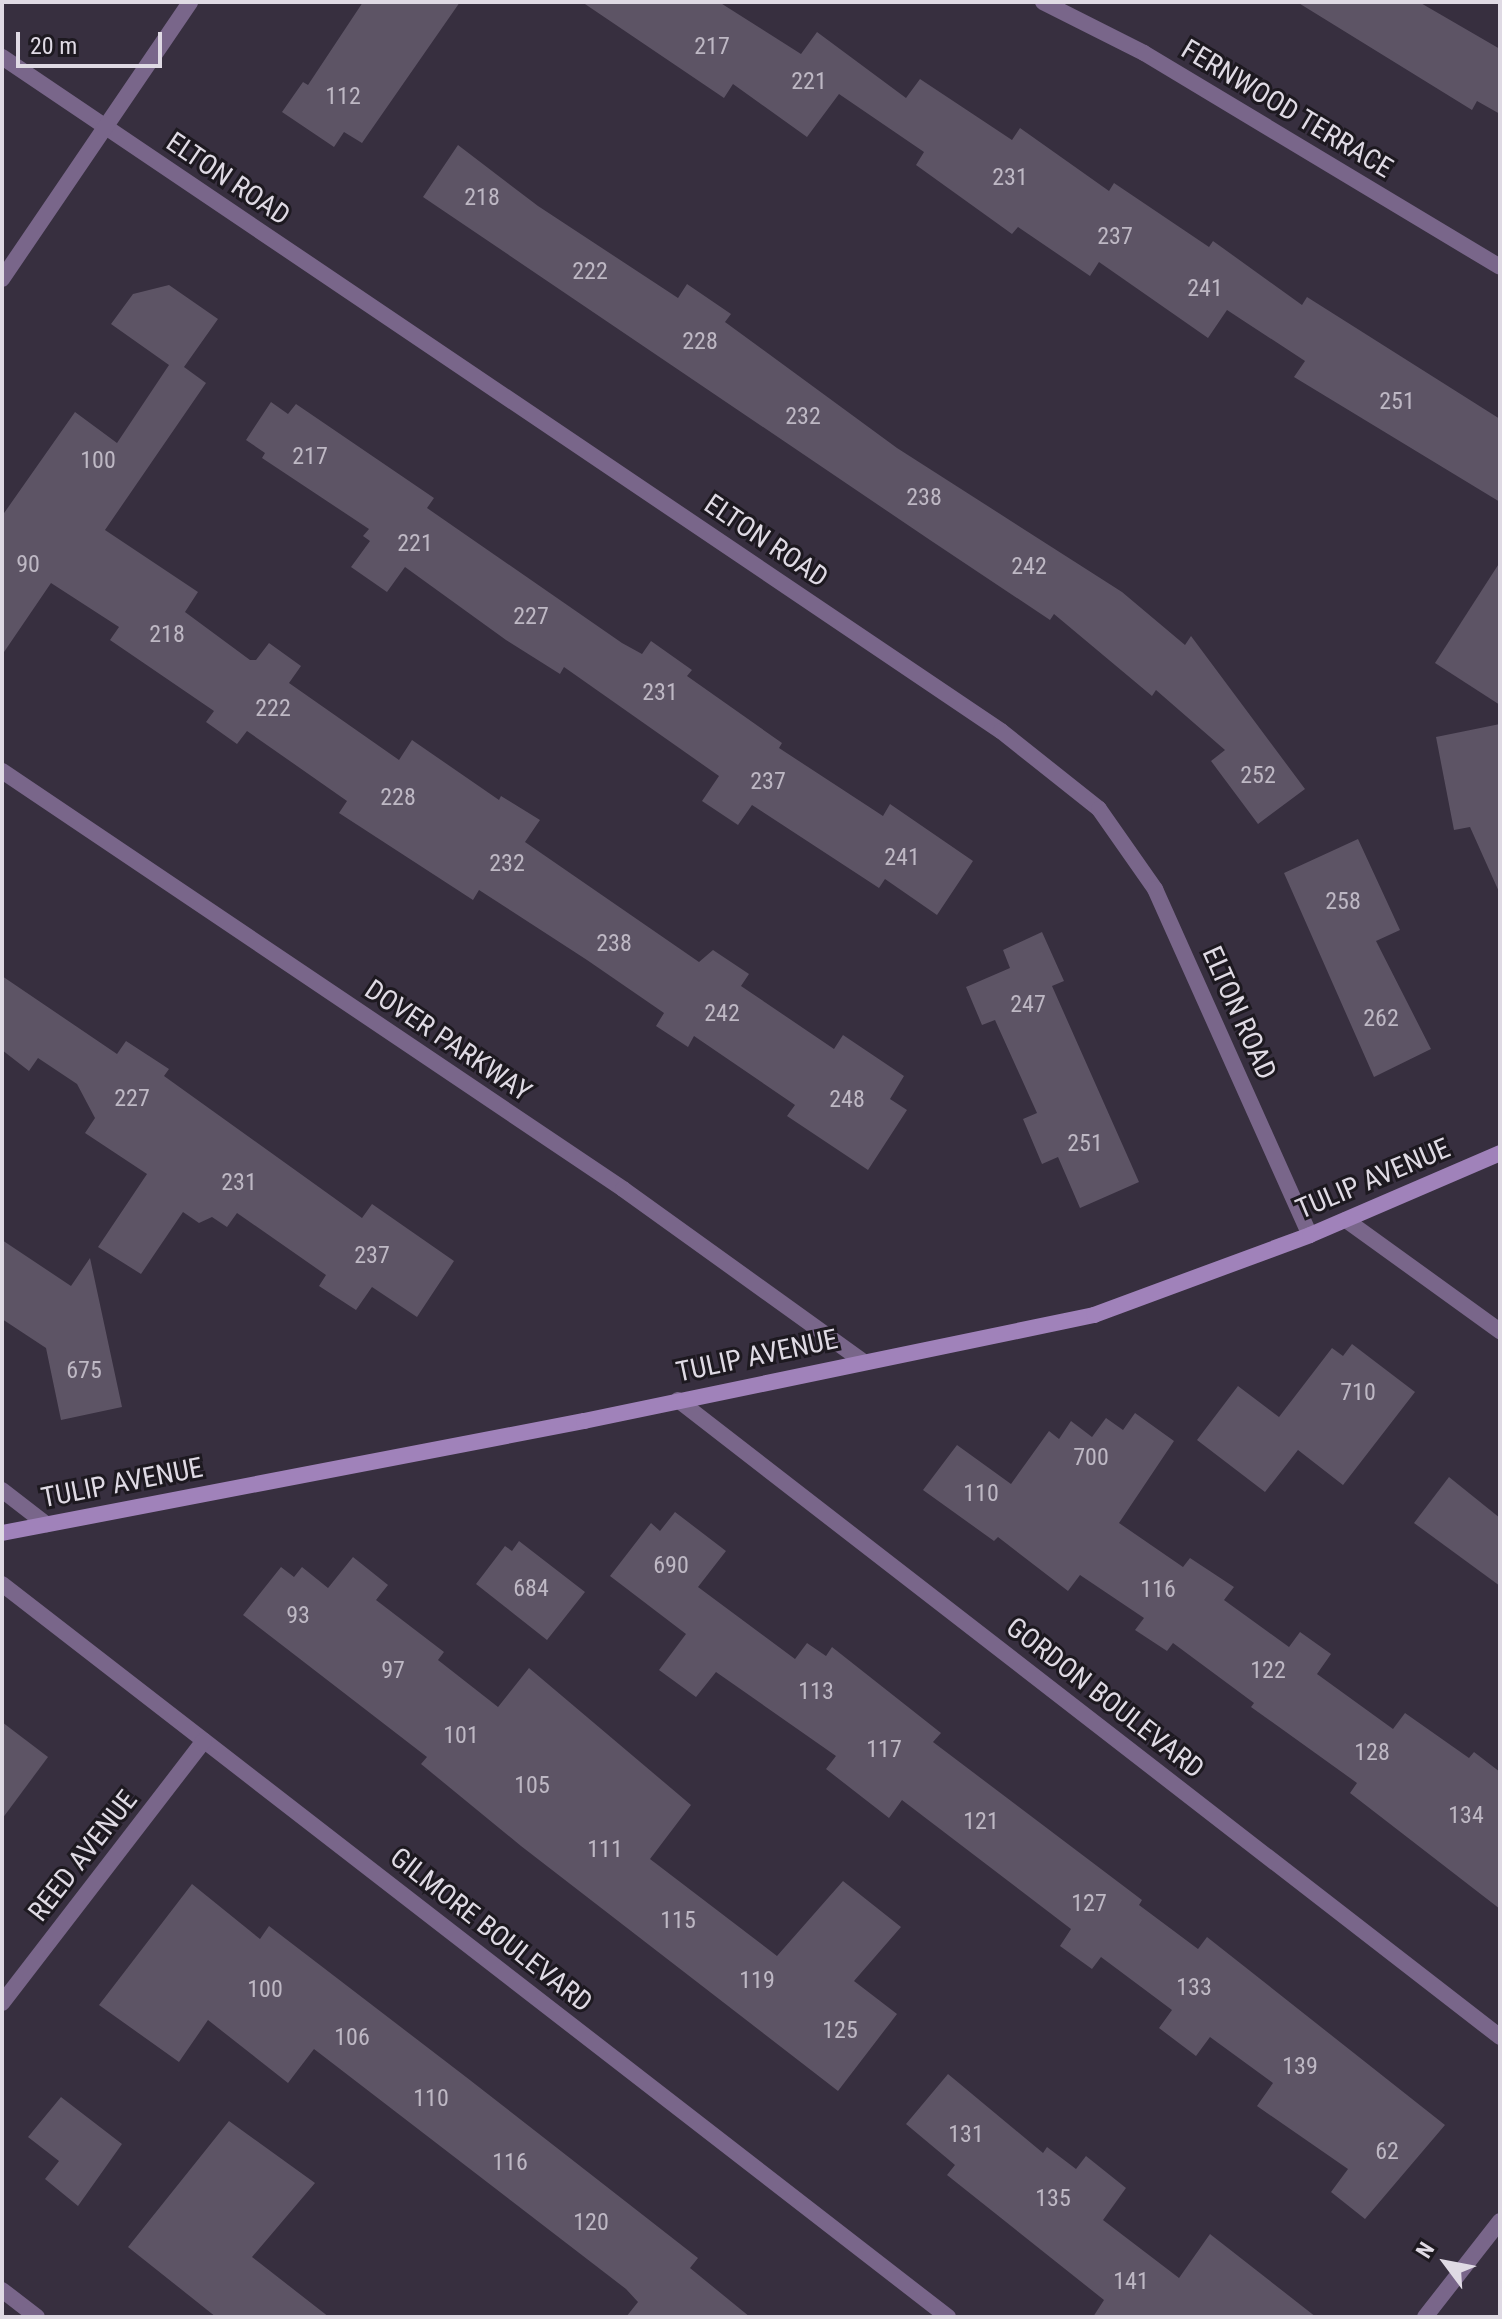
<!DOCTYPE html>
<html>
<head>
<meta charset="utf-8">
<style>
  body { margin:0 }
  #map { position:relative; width:1502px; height:2319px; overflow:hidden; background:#372f3f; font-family:"Roboto Condensed",sans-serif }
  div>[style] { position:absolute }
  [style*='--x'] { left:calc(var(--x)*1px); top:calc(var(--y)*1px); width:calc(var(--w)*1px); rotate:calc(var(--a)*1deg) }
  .building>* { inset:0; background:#5d5465 }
  .minor>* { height:16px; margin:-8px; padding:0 8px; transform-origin:8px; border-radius:8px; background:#79668a }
  .secondary>* { height:16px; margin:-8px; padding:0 8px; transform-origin:8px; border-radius:8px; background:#a082ba }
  span { translate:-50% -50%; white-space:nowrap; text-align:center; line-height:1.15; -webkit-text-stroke:6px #1d1920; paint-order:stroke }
  .number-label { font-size:24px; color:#beb8c4 }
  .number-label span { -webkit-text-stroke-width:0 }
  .street-label { font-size:28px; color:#dfdae4 }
  .frame { position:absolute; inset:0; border:4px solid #dfdae4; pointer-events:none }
  .north { position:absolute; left:1406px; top:2223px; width:80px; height:80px; -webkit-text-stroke:6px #1d1920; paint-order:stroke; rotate:302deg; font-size:22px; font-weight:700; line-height:32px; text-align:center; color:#dfdae4 }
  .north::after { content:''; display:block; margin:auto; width:28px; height:36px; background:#dfdae4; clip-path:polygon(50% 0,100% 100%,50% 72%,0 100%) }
  .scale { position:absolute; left:16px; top:32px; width:146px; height:36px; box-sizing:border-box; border:4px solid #dfdae4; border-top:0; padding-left:10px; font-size:24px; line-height:28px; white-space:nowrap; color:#dfdae4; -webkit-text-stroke:6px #1d1920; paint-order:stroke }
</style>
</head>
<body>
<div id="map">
  <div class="building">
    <div style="clip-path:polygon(363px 2px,460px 2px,362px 143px,344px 132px,334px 147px,282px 112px,303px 82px,308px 85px)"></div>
    <div style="clip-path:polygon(582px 2px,719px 2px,801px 54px,817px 32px,906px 98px,920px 79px,1012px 140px,1020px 128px,1109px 191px,1114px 183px,1209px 247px,1213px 241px,1302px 305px,1307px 297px,1500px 419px,1500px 502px,1294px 377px,1305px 361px,1227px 310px,1208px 338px,1099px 262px,1090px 276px,1018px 227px,1012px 234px,916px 165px,924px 152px,839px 94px,807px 137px,733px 84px,724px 98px)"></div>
    <div style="clip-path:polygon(1297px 2px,1419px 2px,1500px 49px,1500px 114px,1477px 101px,1472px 110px)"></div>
    <div style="clip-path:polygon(458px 145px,538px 206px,678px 298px,687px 284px,731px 314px,725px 322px,897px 448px,1122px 592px,1185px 645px,1191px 636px,1305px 789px,1258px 824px,1211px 761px,1225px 750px,1156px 690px,1152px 696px,1054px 614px,1050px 620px,930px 540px,423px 197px)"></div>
    <div style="clip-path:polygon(169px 285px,218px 319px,184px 367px,206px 383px,105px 530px,198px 592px,185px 612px,250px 660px,256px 660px,269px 643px,301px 666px,289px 683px,399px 760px,412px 740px,499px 800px,501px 796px,540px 820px,525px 842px,699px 962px,713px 950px,749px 974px,741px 986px,834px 1049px,843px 1035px,904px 1076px,890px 1099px,907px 1110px,868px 1170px,787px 1116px,795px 1105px,694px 1036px,688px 1047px,656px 1026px,664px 1013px,587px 960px,479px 890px,473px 900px,339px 813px,347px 801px,247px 731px,237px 744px,206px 722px,214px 711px,110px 640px,119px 627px,51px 583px,2px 655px,2px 516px,75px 412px,117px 443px,169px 365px,111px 324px,133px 294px)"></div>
    <div style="clip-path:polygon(271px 402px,288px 414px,296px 404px,434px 498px,427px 508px,622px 643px,642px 654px,651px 641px,692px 670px,687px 676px,782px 743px,779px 748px,883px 816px,890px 804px,973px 861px,937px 915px,885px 879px,879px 888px,752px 805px,738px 825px,702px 801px,719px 776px,564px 667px,560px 674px,506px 640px,405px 567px,387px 592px,351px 567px,370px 541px,363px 536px,369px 529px,262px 458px,265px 453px,246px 440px)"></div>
    <div style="clip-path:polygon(1500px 562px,1500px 705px,1435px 663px)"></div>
    <div style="clip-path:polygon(1500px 724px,1500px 894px,1470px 827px,1454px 830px,1436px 737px)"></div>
    <div style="clip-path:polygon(1358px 839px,1400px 930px,1376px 941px,1431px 1049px,1374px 1077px,1284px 873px)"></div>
    <div style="clip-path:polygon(1042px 932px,1064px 981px,1052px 986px,1139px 1182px,1080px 1208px,1058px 1157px,1042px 1164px,1023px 1119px,1037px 1113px,995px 1020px,982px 1025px,966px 987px,1010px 968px,1003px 950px)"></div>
    <div style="clip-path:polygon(2px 976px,117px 1054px,126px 1041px,169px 1069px,164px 1076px,362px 1218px,372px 1204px,454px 1261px,417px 1317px,372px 1287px,356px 1310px,319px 1286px,326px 1275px,237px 1213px,227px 1227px,212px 1217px,199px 1223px,183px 1212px,141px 1274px,98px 1247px,147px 1174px,85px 1133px,95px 1118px,77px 1084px,38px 1058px,29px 1071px,2px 1050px)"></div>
    <div style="clip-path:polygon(2px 1240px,71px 1286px,90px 1258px,122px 1407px,61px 1420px,46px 1348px,2px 1319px)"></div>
    <div style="clip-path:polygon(1352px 1344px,1415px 1392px,1343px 1485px,1298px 1450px,1265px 1492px,1197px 1440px,1238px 1386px,1279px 1417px,1332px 1348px,1343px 1356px)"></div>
    <div style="clip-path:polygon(1135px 1413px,1174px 1441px,1119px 1523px,1183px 1567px,1190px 1558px,1234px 1587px,1224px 1600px,1289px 1647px,1300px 1632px,1331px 1654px,1317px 1674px,1393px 1729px,1405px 1713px,1469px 1758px,1474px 1752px,1500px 1772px,1500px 1909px,1350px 1793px,1357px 1783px,1251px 1707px,1254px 1703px,1173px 1643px,1167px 1651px,1135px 1630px,1144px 1618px,1080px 1575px,1068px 1591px,998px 1537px,994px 1541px,923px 1490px,957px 1445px,1011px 1484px,1049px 1431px,1059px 1439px,1071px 1421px,1092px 1437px,1106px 1418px,1123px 1430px)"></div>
    <div style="clip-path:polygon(1449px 1477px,1500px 1518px,1500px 1586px,1414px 1523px)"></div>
    <div style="clip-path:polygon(675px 1512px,726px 1551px,698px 1587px,795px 1659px,807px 1643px,826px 1656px,832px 1647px,941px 1733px,933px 1742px,1142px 1900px,1139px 1905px,1198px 1949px,1207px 1937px,1445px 2125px,1365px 2219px,1331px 2192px,1348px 2169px,1257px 2106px,1273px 2083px,1210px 2037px,1196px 2056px,1159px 2028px,1172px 2010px,1101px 1957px,1092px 1969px,1060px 1946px,1071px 1929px,902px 1800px,889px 1818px,826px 1769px,836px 1756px,716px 1672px,696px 1697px,659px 1670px,686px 1634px,610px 1576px,651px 1523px,660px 1531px)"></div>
    <div style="clip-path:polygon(519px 1541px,585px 1592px,547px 1640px,476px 1584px,505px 1546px,512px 1551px)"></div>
    <div style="clip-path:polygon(353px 1557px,388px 1585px,376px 1600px,444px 1652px,438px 1660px,498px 1707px,529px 1668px,691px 1805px,650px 1859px,777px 1956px,843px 1881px,901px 1927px,854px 1981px,897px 2014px,838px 2091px,521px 1846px,421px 1764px,427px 1757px,243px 1615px,281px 1567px,294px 1577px,302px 1567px,328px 1588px)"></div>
    <div style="clip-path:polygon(2px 1722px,48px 1757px,2px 1819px)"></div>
    <div style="clip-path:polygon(192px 1884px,260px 1939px,269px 1926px,466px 2077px,698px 2258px,690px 2268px,750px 2317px,626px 2317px,638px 2302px,626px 2289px,314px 2049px,288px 2083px,208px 2020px,179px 2062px,99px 2005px)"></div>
    <div style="clip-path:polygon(948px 2074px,1043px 2153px,1047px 2147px,1076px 2169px,1086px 2156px,1126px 2188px,1103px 2220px,1179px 2278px,1210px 2234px,1316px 2317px,1093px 2317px,1104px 2300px,947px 2175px,955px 2165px,906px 2124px)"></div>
    <div style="clip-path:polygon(61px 2097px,122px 2144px,78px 2206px,45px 2179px,59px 2161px,28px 2137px)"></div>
    <div style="clip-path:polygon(229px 2121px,315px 2183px,252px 2257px,329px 2317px,216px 2317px,128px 2247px)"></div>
  </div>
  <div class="minor">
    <div style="--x:1043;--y:2;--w:113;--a:26.8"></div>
    <div style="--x:1144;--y:53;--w:415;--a:31"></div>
    <div style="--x:2;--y:57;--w:1205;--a:34.01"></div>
    <div style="--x:1001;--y:731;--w:125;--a:38.5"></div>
    <div style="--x:1099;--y:809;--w:98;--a:55"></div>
    <div style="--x:1155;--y:889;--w:379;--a:65.9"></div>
    <div style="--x:2;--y:279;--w:335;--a:-55.8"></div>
    <div style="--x:2;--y:771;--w:749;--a:33.94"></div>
    <div style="--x:623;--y:1189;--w:293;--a:35.7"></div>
    <div style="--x:1346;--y:1220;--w:190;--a:35.8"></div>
    <div style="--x:678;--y:1400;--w:1040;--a:37.77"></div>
    <div style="--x:2;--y:1490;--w:56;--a:37.7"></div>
    <div style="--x:2;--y:1584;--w:1197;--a:37.77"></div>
    <div style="--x:2;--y:2003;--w:331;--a:-52.4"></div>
    <div style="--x:2;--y:2290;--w:44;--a:37.6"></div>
    <div style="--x:1425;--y:2317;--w:122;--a:-52"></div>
  </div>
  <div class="secondary">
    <div style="--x:2;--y:1533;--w:593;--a:-10.89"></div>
    <div style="--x:584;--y:1421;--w:521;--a:-11.74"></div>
    <div style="--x:1094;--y:1315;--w:230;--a:-20.3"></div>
    <div style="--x:1310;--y:1235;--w:207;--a:-23.3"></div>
  </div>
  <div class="number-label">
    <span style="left:712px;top:47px">217</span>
    <span style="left:809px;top:82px">221</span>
    <span style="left:343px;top:97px">112</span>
    <span style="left:1010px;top:178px">231</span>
    <span style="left:482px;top:198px">218</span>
    <span style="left:1115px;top:237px">237</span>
    <span style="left:590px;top:272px">222</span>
    <span style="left:1205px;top:289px">241</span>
    <span style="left:700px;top:342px">228</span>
    <span style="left:1397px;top:402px">251</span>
    <span style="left:803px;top:417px">232</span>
    <span style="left:310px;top:457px">217</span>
    <span style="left:98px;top:461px">100</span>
    <span style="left:924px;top:498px">238</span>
    <span style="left:415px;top:544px">221</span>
    <span style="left:28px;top:565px">90</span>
    <span style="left:1029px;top:567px">242</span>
    <span style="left:531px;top:617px">227</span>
    <span style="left:167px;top:635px">218</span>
    <span style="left:660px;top:693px">231</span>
    <span style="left:273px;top:709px">222</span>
    <span style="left:1258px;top:776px">252</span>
    <span style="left:768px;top:782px">237</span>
    <span style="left:398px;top:798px">228</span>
    <span style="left:902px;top:858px">241</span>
    <span style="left:507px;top:864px">232</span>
    <span style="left:1343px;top:902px">258</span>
    <span style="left:614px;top:944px">238</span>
    <span style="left:1028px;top:1005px">247</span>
    <span style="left:722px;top:1014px">242</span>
    <span style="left:1381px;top:1019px">262</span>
    <span style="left:132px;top:1099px">227</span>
    <span style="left:847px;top:1100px">248</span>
    <span style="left:1085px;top:1144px">251</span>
    <span style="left:239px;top:1183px">231</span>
    <span style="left:372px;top:1256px">237</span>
    <span style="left:84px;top:1371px">675</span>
    <span style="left:1358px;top:1393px">710</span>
    <span style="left:1091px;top:1458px">700</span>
    <span style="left:981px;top:1494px">110</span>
    <span style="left:671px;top:1566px">690</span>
    <span style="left:531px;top:1589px">684</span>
    <span style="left:1158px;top:1590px">116</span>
    <span style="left:298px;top:1616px">93</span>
    <span style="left:393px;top:1671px">97</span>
    <span style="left:1268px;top:1671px">122</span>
    <span style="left:816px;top:1692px">113</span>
    <span style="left:461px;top:1736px">101</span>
    <span style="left:884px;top:1750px">117</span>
    <span style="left:1372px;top:1753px">128</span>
    <span style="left:532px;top:1786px">105</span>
    <span style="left:1466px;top:1816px">134</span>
    <span style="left:981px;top:1822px">121</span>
    <span style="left:605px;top:1850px">111</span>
    <span style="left:1089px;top:1904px">127</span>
    <span style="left:678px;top:1921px">115</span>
    <span style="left:757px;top:1981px">119</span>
    <span style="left:1194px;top:1988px">133</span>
    <span style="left:265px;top:1990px">100</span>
    <span style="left:840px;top:2031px">125</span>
    <span style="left:352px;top:2038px">106</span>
    <span style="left:1300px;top:2067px">139</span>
    <span style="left:431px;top:2099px">110</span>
    <span style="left:966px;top:2135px">131</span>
    <span style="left:1387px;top:2152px">62</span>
    <span style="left:510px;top:2163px">116</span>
    <span style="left:1053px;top:2199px">135</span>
    <span style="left:591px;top:2223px">120</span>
    <span style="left:1131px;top:2282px">141</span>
  </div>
  <div class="street-label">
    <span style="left:1287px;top:109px;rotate:31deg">FERNWOOD TERRACE</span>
    <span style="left:228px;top:179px;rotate:34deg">ELTON ROAD</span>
    <span style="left:766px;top:541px;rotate:34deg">ELTON ROAD</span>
    <span style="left:1239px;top:1013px;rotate:66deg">ELTON ROAD</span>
    <span style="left:448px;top:1041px;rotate:34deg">DOVER PARKWAY</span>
    <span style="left:1373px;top:1179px;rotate:-23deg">TULIP AVENUE</span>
    <span style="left:757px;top:1356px;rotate:-12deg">TULIP AVENUE</span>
    <span style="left:122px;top:1483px;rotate:-11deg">TULIP AVENUE</span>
    <span style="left:1105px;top:1698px;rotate:38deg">GORDON BOULEVARD</span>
    <span style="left:83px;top:1856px;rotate:-52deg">REED AVENUE</span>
    <span style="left:491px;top:1930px;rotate:38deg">GILMORE BOULEVARD</span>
  </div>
  <div class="frame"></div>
  <div class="north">N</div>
  <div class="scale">20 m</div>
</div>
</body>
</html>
